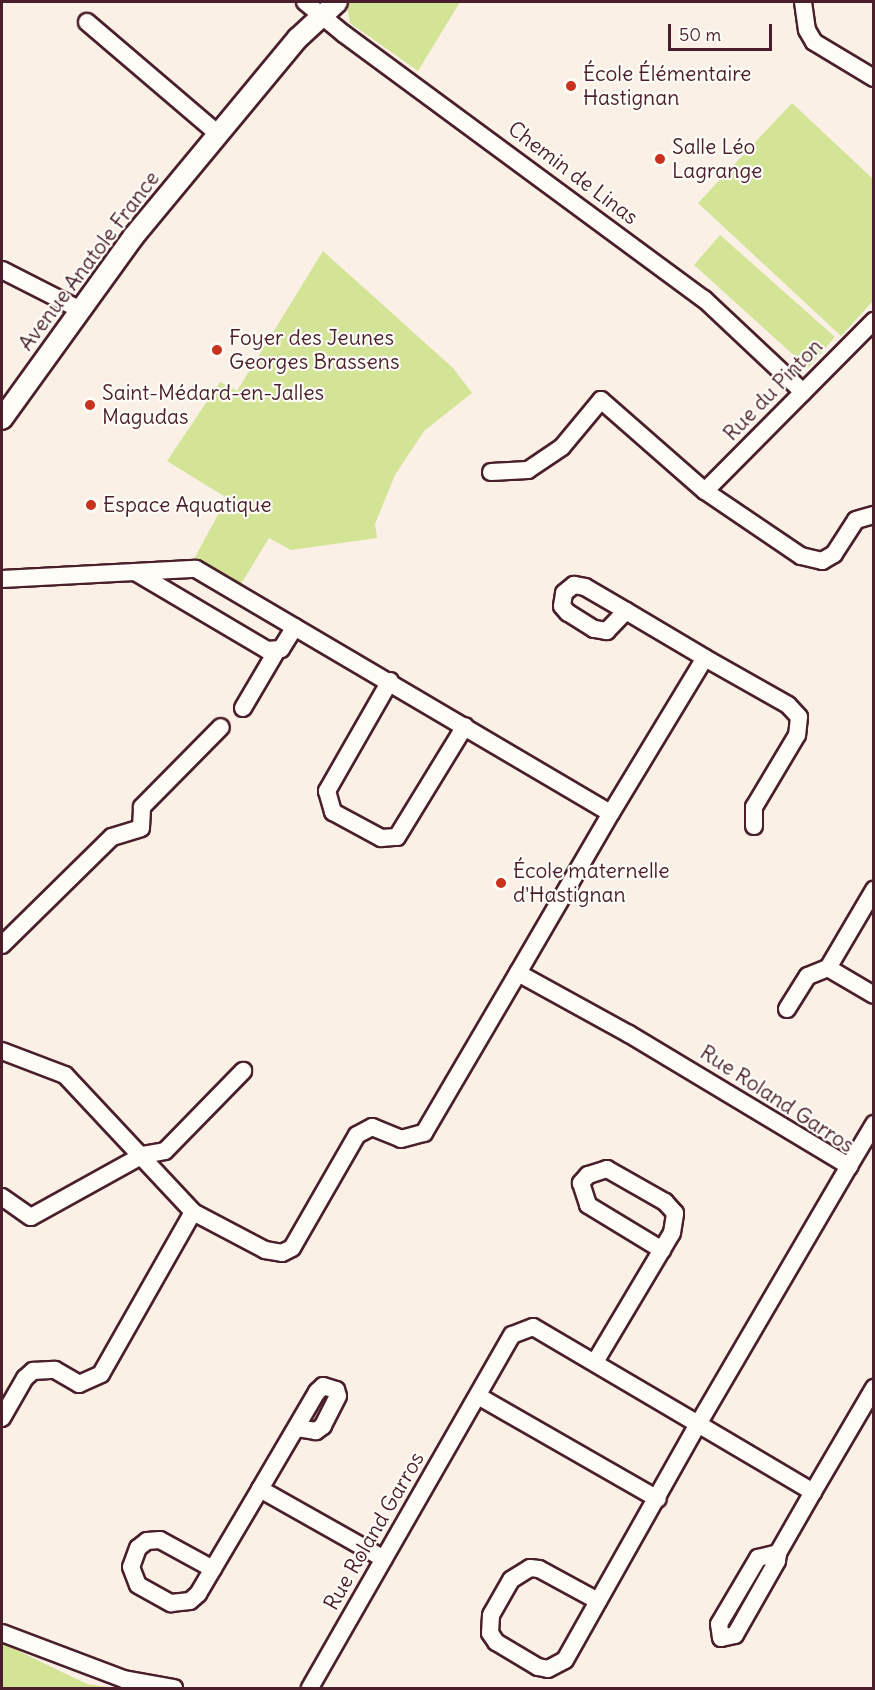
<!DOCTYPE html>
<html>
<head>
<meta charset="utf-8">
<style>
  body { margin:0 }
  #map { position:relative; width:875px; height:1690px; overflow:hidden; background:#faf0e5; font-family:Delius,sans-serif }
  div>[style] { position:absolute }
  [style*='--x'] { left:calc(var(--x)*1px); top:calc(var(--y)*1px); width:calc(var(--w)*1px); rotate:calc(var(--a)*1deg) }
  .green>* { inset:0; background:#d3e497 }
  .roads { filter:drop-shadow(2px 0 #4a1f2b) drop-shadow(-2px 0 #4a1f2b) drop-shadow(0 2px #4a1f2b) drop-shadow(0 -2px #4a1f2b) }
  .minor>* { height:16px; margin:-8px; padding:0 8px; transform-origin:8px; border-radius:8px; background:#fdfcf7 }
  .tertiary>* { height:20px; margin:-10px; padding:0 10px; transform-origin:10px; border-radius:10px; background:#fdfcf7 }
  .dots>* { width:16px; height:16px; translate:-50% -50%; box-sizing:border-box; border:3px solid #fdfcf7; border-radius:50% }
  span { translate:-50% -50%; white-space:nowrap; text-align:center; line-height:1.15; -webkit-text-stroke:4.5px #fdfcf7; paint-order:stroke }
  .poi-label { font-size:21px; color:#4a1f2b }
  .left { translate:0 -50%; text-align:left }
  .street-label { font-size:21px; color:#4a1f2b }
  .frame { position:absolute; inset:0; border:3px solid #4a1f2b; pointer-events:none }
  .scale { position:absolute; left:668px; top:24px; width:104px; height:27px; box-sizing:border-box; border:3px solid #4a1f2b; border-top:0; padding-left:8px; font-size:18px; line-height:21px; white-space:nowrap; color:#4a1f2b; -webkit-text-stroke:4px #fdfcf7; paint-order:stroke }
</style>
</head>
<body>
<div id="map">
  <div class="green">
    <div style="clip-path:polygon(352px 2px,460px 2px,418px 71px,350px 23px,347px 5px)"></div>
    <div style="clip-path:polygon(792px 103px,873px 179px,873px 301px,841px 336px,698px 203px)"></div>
    <div style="clip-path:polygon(720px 235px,835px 337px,808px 368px,694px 265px)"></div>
    <div style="clip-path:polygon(323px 251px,453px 368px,472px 393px,424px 431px,395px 475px,375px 524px,377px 538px,291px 550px,269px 538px,238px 589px,193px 561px,227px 498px,167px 461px,220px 382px,237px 391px)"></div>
    <div style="clip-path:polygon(2px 1643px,87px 1684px,114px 1688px,2px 1688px)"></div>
  </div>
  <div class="roads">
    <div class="minor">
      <div style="--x:305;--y:2;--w:50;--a:39.4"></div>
      <div style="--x:344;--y:34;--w:447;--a:36.4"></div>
      <div style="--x:704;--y:299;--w:136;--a:43.2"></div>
      <div style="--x:803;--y:2;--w:28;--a:82"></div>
      <div style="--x:807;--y:30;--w:14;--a:60"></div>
      <div style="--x:814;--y:42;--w:70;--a:31"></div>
      <div style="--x:87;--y:22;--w:172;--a:40.5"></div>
      <div style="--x:2;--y:270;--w:89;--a:26.9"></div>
      <div style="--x:491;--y:472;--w:37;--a:-3"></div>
      <div style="--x:528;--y:470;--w:41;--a:-34.1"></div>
      <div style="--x:562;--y:447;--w:61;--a:-50.3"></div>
      <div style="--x:601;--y:400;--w:138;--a:41.2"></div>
      <div style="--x:705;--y:491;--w:116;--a:34.1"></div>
      <div style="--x:801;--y:556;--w:22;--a:13"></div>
      <div style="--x:822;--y:561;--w:14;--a:-30"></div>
      <div style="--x:834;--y:554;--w:40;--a:-57.1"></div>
      <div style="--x:856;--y:520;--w:19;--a:-16"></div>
      <div style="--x:705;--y:491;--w:240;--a:-45.2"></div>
      <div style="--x:137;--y:573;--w:151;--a:30.6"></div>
      <div style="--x:267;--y:650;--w:14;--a:-4"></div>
      <div style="--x:281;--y:649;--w:26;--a:-58"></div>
      <div style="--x:2;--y:579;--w:194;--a:-3"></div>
      <div style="--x:196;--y:569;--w:481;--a:30.5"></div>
      <div style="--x:611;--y:813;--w:185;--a:120.2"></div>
      <div style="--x:518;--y:973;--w:127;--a:28.8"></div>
      <div style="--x:629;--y:1034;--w:257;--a:31"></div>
      <div style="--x:849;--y:1166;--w:299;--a:120.3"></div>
      <div style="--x:698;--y:1424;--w:191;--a:-149.5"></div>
      <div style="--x:533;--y:1327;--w:22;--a:159"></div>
      <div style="--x:512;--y:1335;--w:407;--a:119.8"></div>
      <div style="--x:626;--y:611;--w:28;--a:134"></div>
      <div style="--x:607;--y:631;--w:13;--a:-171"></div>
      <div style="--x:594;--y:629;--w:31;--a:-148"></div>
      <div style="--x:568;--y:613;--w:9;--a:-131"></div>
      <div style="--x:562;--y:606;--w:13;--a:-81"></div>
      <div style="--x:564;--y:593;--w:13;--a:-39"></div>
      <div style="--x:574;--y:585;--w:11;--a:10"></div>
      <div style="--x:585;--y:587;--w:48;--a:30.3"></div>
      <div style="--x:626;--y:611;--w:92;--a:30.7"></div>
      <div style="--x:390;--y:681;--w:127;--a:119.8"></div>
      <div style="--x:327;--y:791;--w:22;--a:74"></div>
      <div style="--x:333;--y:812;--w:55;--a:28.4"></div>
      <div style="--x:381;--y:838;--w:16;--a:-4"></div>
      <div style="--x:397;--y:837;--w:130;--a:-58.5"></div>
      <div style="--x:243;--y:708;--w:65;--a:-59.5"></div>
      <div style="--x:611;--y:813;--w:181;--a:-58.8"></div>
      <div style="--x:705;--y:658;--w:95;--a:29.5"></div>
      <div style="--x:788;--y:705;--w:16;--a:47"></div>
      <div style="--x:799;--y:717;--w:18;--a:96"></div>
      <div style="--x:797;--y:735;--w:84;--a:120.8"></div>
      <div style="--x:754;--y:807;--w:19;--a:90"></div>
      <div style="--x:2;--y:945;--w:154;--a:-44.5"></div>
      <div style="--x:112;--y:837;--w:30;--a:-17"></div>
      <div style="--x:141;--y:828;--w:21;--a:-87"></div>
      <div style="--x:142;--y:807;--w:112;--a:-45.4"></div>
      <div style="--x:828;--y:968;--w:91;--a:-59.5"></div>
      <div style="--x:787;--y:1009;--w:39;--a:-58"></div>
      <div style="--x:808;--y:976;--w:22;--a:-22"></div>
      <div style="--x:828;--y:968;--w:53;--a:30.4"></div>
      <div style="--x:2;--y:1051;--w:67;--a:20.9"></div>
      <div style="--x:65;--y:1075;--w:187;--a:46.9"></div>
      <div style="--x:849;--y:1166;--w:49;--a:-59.2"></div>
      <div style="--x:2;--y:1197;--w:35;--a:35"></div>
      <div style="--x:31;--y:1217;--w:128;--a:-29"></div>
      <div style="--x:143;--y:1155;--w:22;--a:-10"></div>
      <div style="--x:165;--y:1151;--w:112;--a:-45.7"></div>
      <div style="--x:595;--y:1362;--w:150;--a:-59.2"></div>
      <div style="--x:672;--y:1233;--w:20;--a:-81"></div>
      <div style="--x:675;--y:1213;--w:15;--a:-132"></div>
      <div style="--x:665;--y:1202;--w:67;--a:-150.4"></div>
      <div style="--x:607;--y:1169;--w:20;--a:162"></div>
      <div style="--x:588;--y:1175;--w:11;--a:131"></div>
      <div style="--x:581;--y:1183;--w:23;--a:72"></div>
      <div style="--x:588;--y:1205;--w:87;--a:31.3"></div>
      <div style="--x:478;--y:1396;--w:207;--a:29.8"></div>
      <div style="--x:2;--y:1418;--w:46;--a:-60.1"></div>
      <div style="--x:25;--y:1378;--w:11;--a:-41"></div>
      <div style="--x:33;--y:1371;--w:22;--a:-3"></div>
      <div style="--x:55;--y:1370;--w:28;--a:30"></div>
      <div style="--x:79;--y:1384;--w:24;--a:-24"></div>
      <div style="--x:101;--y:1374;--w:186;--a:-60.4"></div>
      <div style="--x:193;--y:1212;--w:81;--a:27.8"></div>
      <div style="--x:265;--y:1250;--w:17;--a:10"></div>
      <div style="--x:282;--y:1253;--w:11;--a:-27"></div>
      <div style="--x:292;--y:1248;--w:130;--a:-60.1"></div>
      <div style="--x:357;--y:1135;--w:17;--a:-28"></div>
      <div style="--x:372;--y:1127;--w:31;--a:22"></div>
      <div style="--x:401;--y:1139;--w:24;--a:-15"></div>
      <div style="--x:424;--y:1133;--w:186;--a:-59.6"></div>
      <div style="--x:260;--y:1489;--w:113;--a:-59.6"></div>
      <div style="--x:317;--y:1392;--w:8;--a:-45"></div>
      <div style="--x:323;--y:1386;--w:14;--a:17"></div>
      <div style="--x:336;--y:1390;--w:6;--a:72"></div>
      <div style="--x:338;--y:1396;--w:34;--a:117"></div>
      <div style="--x:323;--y:1426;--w:9;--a:144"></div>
      <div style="--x:316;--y:1431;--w:19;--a:-171"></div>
      <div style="--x:778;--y:1553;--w:8;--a:97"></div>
      <div style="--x:777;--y:1561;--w:85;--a:119.6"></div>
      <div style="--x:735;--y:1635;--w:14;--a:168"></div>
      <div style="--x:721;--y:1638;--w:14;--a:-98"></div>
      <div style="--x:719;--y:1624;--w:77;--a:-59.4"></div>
      <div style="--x:758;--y:1558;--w:21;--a:-14"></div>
      <div style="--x:778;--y:1553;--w:70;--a:-60.2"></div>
      <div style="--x:213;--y:1569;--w:60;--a:-151.3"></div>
      <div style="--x:160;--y:1540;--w:13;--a:176"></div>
      <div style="--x:147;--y:1541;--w:11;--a:142"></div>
      <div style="--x:138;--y:1548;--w:20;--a:110"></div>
      <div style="--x:131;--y:1567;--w:19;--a:69"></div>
      <div style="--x:138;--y:1585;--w:38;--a:29"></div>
      <div style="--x:171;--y:1603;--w:19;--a:-6"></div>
      <div style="--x:190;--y:1601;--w:11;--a:-41"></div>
      <div style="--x:198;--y:1594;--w:122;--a:-59.4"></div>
      <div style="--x:260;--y:1489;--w:142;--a:29.4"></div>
      <div style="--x:598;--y:1601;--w:67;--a:-151.5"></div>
      <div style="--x:539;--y:1569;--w:9;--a:-174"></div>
      <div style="--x:530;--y:1568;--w:22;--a:148"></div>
      <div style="--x:511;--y:1580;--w:40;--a:119.7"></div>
      <div style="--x:491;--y:1615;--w:18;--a:93"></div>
      <div style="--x:490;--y:1633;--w:11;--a:56"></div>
      <div style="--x:496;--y:1642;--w:49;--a:30.8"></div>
      <div style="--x:538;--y:1667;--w:10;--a:11"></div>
      <div style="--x:548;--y:1669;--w:19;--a:-28"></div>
      <div style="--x:565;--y:1660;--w:271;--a:-60.6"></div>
      <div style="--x:698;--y:1424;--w:134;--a:30.6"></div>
      <div style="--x:813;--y:1492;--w:121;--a:-59.6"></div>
      <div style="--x:2;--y:1633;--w:130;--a:20.7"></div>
      <div style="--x:124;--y:1679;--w:51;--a:10.2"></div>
    </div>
    <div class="tertiary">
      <div style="--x:2;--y:419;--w:226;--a:-54.2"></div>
      <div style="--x:134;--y:236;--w:257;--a:-50.4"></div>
      <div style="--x:298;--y:38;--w:53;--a:-42.7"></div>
    </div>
  </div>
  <div class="dots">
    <div style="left:571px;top:86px;background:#c8321e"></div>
    <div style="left:660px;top:159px;background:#c8321e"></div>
    <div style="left:217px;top:350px;background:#c8321e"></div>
    <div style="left:90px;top:405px;background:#c8321e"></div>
    <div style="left:91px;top:505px;background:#c8321e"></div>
    <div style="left:501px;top:883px;background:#c8321e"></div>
  </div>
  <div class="poi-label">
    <span class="left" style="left:583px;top:86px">École Élémentaire<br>Hastignan</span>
    <span class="left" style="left:672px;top:159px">Salle Léo<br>Lagrange</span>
    <span class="left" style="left:229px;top:350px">Foyer des Jeunes<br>Georges Brassens</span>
    <span class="left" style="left:102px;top:405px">Saint-Médard-en-Jalles<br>Magudas</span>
    <span class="left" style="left:103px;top:505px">Espace Aquatique</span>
    <span class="left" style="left:513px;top:883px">École maternelle<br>d'Hastignan</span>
  </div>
  <div class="street-label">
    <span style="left:573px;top:173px;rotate:37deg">Chemin de Linas</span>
    <span style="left:89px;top:261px;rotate:-53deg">Avenue Anatole France</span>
    <span style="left:773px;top:390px;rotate:-46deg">Rue du Pinton</span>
    <span style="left:777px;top:1099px;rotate:33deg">Rue Roland Garros</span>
    <span style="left:374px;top:1531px;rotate:-60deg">Rue Roland Garros</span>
  </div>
  <div class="frame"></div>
  <div class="scale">50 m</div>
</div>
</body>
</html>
